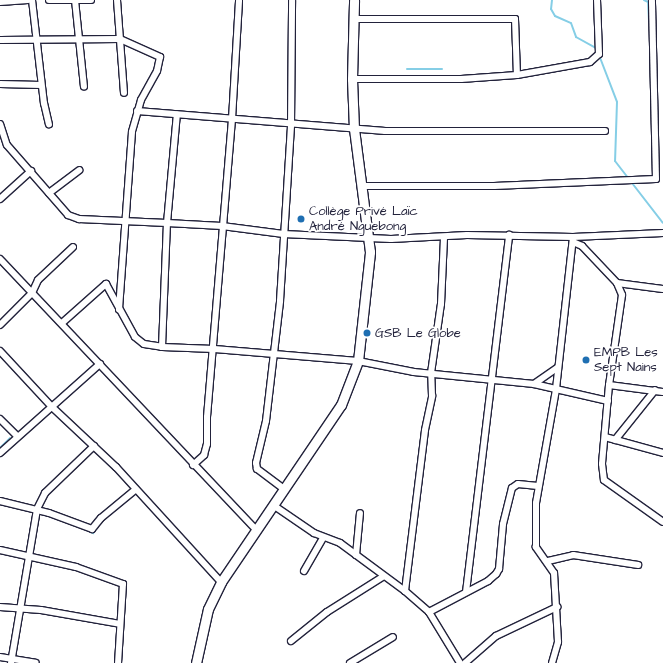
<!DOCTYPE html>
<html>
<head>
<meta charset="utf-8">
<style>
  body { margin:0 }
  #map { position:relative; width:663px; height:663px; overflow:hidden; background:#fff; font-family:"Architects Daughter",sans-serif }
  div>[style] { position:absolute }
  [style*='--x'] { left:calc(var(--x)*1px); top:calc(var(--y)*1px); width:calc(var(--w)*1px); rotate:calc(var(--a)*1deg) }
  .stream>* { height:2px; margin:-1px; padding:0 1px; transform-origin:1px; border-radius:1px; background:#85cee6 }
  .roads { filter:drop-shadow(1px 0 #22223b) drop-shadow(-1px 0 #22223b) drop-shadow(0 1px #22223b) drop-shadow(0 -1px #22223b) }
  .minor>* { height:6px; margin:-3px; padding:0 3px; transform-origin:3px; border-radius:3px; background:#fff }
  .secondary>* { height:9px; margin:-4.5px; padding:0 4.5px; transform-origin:4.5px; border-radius:4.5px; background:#fff }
  .dots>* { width:11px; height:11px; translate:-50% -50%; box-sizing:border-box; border:2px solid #fff; border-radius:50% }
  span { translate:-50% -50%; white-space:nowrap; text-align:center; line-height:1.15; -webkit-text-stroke:3.5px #fff; paint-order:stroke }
  .poi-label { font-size:13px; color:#22223b }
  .left { translate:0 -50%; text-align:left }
</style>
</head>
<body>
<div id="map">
  <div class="stream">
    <div style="--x:552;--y:0;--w:9;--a:96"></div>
    <div style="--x:551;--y:9;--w:8;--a:60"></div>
    <div style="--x:555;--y:16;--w:17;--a:24"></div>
    <div style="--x:571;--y:23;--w:15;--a:70"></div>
    <div style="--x:576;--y:37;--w:23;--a:29"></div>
    <div style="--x:644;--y:0;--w:4;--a:27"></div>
    <div style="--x:648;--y:2;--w:20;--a:87"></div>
    <div style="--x:599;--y:55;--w:50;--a:69"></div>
    <div style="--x:617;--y:102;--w:59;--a:91.9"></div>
    <div style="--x:615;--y:161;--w:78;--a:52.3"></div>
    <div style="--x:407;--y:69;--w:35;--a:0"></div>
    <div style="--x:0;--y:448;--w:14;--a:-45"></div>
    <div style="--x:87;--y:530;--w:7;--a:27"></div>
  </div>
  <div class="roads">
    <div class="minor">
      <div style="--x:32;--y:0;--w:104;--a:83.4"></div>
      <div style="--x:44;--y:103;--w:22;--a:77"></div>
      <div style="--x:49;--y:0;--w:42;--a:0"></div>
      <div style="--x:75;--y:0;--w:87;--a:84.1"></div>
      <div style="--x:117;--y:0;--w:93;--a:85.7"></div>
      <div style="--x:0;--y:2;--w:28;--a:-4"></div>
      <div style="--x:354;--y:19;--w:161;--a:0"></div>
      <div style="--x:515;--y:19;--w:56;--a:88"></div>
      <div style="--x:0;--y:40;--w:120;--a:-0.5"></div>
      <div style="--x:120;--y:39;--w:44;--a:24.2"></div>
      <div style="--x:160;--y:57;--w:14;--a:102"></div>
      <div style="--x:157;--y:71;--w:33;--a:119"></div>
      <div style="--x:141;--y:100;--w:33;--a:106"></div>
      <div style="--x:132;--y:132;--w:178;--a:94.2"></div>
      <div style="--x:352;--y:79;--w:109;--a:0"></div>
      <div style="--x:461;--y:79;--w:56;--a:-4.1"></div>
      <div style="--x:517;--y:75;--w:74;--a:-10.1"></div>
      <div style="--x:590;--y:62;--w:12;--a:-42"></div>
      <div style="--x:599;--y:54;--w:54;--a:-92.1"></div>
      <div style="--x:0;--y:84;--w:41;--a:1.4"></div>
      <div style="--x:137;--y:111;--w:249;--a:4.6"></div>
      <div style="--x:385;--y:131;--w:220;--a:0"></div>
      <div style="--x:0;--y:124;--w:22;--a:72"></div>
      <div style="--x:7;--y:145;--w:93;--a:48.9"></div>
      <div style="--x:68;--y:215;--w:12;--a:20"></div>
      <div style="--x:79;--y:219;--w:88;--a:2.6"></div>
      <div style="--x:167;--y:223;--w:109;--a:-84.8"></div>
      <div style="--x:362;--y:186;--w:132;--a:0"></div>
      <div style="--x:494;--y:186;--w:162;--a:-2.5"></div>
      <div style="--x:656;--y:179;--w:179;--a:-91.3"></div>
      <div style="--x:49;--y:193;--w:38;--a:-37"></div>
      <div style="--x:0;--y:199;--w:42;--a:-42.1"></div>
      <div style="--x:573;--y:242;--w:10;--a:24"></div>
      <div style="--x:582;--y:246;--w:51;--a:46.6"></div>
      <div style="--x:617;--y:283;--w:13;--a:67"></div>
      <div style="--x:622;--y:295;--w:91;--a:98.2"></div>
      <div style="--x:609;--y:385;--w:79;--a:95.1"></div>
      <div style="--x:602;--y:464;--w:16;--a:83"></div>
      <div style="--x:604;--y:480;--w:72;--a:35.4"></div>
      <div style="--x:0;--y:259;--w:371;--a:46.6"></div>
      <div style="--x:617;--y:283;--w:46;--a:7.4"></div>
      <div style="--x:62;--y:323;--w:59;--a:-41.6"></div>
      <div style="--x:106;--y:284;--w:60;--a:61.3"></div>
      <div style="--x:135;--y:337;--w:11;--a:38"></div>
      <div style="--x:144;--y:344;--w:18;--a:9"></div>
      <div style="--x:0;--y:325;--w:45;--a:-45"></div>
      <div style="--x:32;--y:293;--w:14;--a:-65"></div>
      <div style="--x:38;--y:280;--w:48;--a:-43.3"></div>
      <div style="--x:0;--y:351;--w:76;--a:47.1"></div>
      <div style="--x:52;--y:407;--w:88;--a:43.2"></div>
      <div style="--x:116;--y:467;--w:156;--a:47.6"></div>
      <div style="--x:534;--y:384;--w:29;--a:-35"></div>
      <div style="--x:609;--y:385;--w:54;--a:7.4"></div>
      <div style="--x:608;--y:401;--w:76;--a:-167.1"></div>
      <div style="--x:534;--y:384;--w:121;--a:-174.3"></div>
      <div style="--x:414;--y:372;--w:57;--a:-168.9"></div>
      <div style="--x:358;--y:361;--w:144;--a:-175.2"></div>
      <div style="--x:214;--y:349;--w:52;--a:-177.8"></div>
      <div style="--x:162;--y:347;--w:124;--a:-87.7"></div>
      <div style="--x:167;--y:223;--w:55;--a:3.1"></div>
      <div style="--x:222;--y:226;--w:62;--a:7.5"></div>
      <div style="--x:283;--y:234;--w:108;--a:2.7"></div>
      <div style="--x:391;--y:239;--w:76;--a:-3"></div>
      <div style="--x:467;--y:235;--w:106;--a:1.1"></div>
      <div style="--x:573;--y:237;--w:90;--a:-2.5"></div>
      <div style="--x:0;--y:419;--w:24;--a:45"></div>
      <div style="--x:605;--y:437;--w:60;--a:15.4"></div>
      <div style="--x:615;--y:440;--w:64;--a:-51.3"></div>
      <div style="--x:0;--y:453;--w:134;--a:-41.7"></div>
      <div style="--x:193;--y:465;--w:15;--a:-42"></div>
      <div style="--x:204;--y:455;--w:11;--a:-75"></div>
      <div style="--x:207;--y:444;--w:27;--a:-90"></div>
      <div style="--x:207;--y:417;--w:299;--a:-85.2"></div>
      <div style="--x:232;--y:119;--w:119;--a:-86.6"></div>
      <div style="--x:284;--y:489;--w:34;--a:-143"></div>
      <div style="--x:257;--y:469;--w:6;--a:-99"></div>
      <div style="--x:256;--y:463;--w:43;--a:-76.6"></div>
      <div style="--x:266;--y:421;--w:121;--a:-83.3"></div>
      <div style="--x:280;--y:301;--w:176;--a:-86.4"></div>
      <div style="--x:291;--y:125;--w:125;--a:-89.5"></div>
      <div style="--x:0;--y:501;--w:50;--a:13.8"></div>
      <div style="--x:49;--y:513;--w:46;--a:20.4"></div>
      <div style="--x:92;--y:529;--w:14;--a:-51"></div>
      <div style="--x:101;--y:518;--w:45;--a:-39.6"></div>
      <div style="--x:273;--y:505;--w:50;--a:34.3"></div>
      <div style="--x:314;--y:533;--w:28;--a:21"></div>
      <div style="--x:340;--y:543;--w:81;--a:36.4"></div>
      <div style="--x:405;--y:591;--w:32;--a:41"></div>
      <div style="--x:429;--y:612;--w:60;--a:58.7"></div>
      <div style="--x:0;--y:550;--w:78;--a:12.6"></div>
      <div style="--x:76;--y:567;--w:50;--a:19.9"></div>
      <div style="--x:123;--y:584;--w:79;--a:93.6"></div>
      <div style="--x:356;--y:555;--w:42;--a:-84.6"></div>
      <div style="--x:548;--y:561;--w:26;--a:-13"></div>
      <div style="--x:573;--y:555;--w:66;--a:8.7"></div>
      <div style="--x:304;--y:571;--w:38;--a:-60"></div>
      <div style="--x:405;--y:591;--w:162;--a:-82.9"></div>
      <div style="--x:425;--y:430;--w:35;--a:-78"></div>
      <div style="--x:432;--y:396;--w:23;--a:-92"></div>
      <div style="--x:431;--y:373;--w:70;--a:-81.8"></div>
      <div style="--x:441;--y:304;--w:66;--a:-87.4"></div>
      <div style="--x:466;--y:592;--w:360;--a:-83.1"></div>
      <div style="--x:0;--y:607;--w:41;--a:4.2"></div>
      <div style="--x:41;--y:610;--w:80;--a:10"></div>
      <div style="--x:429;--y:612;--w:67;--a:-27.7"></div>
      <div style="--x:488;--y:581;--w:11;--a:-41"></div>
      <div style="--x:496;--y:574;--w:6;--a:-59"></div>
      <div style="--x:499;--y:569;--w:45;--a:-84.9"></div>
      <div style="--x:503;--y:524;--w:37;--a:-76"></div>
      <div style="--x:512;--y:488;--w:7;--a:-34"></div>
      <div style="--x:518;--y:484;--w:20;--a:6"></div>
      <div style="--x:291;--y:641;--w:46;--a:-38.9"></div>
      <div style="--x:327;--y:612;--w:67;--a:-32.3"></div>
      <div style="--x:0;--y:657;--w:36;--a:9"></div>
      <div style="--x:11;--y:663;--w:156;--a:-80.4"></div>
      <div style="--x:37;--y:509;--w:18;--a:-63"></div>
      <div style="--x:45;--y:493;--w:68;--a:-43.8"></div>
      <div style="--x:350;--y:663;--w:50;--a:-31.2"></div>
      <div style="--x:465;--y:663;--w:41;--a:-41.1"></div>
      <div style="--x:496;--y:636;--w:68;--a:-25.4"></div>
      <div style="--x:552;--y:663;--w:22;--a:-74"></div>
      <div style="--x:558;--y:642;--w:69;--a:-93.3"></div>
      <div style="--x:554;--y:573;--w:32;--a:-125"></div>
      <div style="--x:536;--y:547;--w:44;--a:-90"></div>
      <div style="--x:536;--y:503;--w:116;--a:-80"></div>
      <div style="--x:556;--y:389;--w:153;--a:-83.6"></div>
    </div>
    <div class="secondary">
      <div style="--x:196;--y:663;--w:55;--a:-77.5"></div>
      <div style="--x:208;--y:609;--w:30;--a:-64"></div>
      <div style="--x:221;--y:582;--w:214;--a:-55.9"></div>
      <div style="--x:341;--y:405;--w:47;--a:-68.9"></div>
      <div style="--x:358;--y:361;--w:110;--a:-83.7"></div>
      <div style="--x:370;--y:252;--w:124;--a:-97.4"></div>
      <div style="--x:354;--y:129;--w:50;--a:-92.3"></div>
      <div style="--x:352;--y:79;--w:79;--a:-88.5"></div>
    </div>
  </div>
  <div class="dots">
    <div style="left:301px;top:219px;background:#1f6fb2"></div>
    <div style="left:367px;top:333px;background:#1f6fb2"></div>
    <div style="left:586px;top:360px;background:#1f6fb2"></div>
  </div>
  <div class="poi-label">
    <span class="left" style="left:309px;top:219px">Collège Privé Laïc<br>André Nguebong</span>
    <span class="left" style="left:375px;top:333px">GSB Le Globe</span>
    <span class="left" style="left:594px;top:360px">EMPB Les<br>Sept Nains</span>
  </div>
</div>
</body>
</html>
